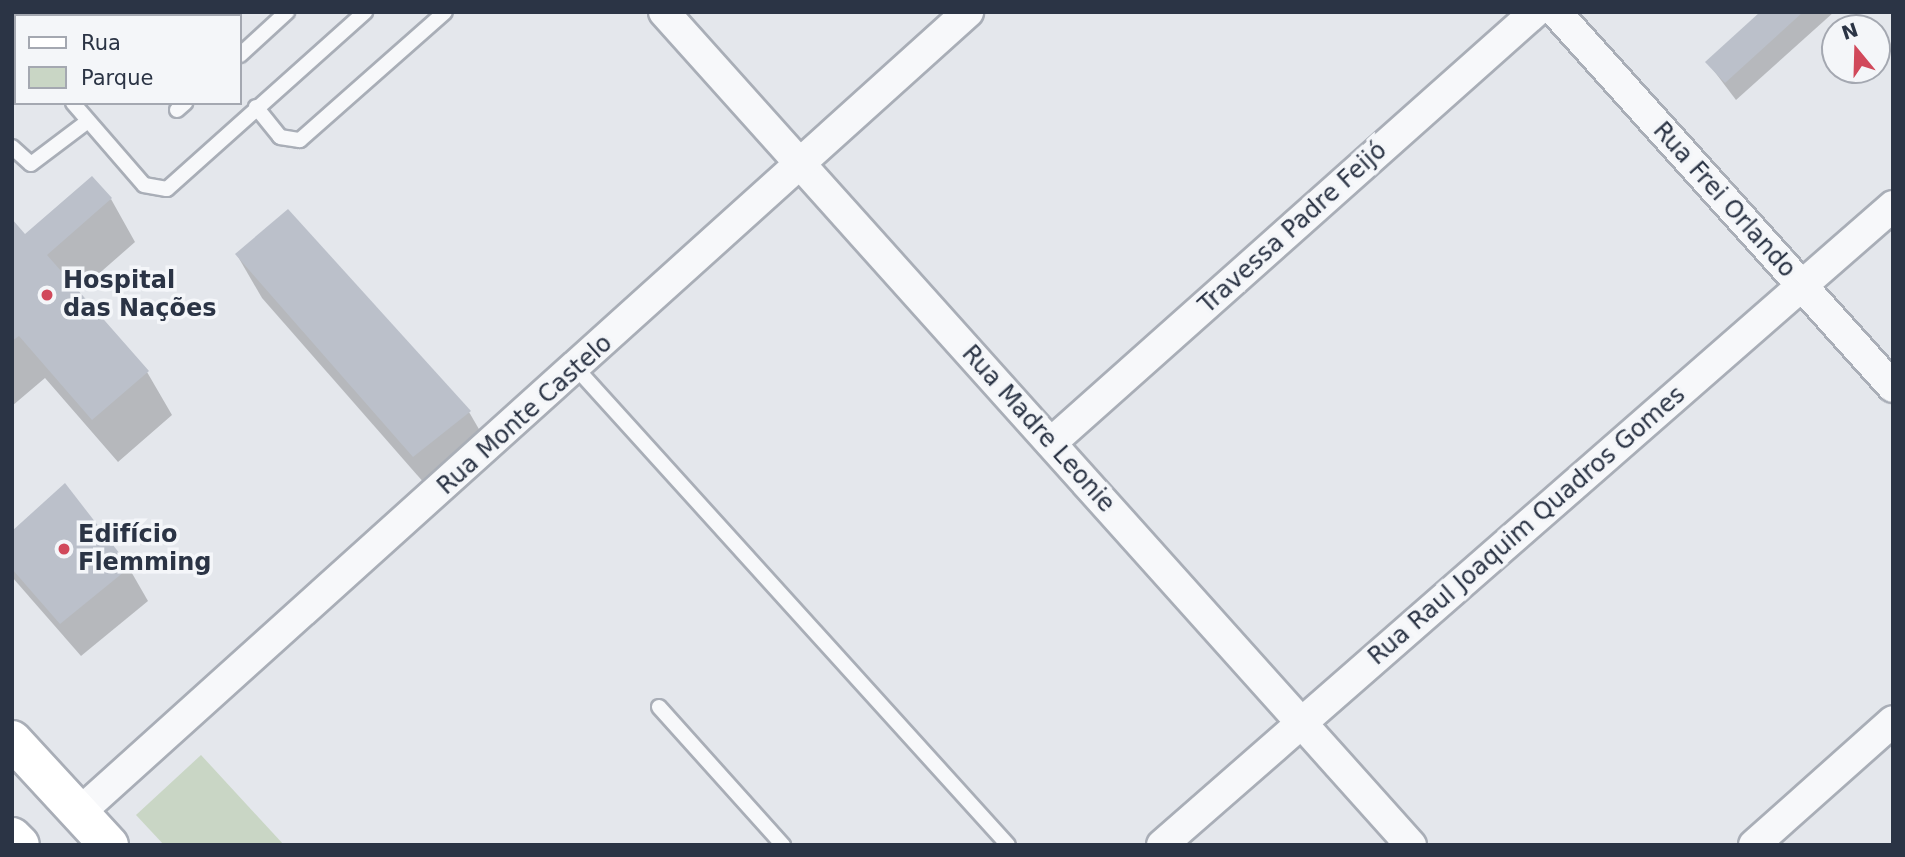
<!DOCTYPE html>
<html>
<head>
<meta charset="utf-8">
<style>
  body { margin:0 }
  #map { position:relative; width:1905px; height:857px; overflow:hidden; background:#e4e7ec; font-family:"DejaVu Sans",sans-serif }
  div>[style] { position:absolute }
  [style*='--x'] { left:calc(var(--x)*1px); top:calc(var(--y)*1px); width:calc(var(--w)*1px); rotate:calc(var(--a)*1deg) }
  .green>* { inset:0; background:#c9d6c5 }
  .shadow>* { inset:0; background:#0003 }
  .building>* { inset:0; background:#bbc0ca }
  .roads { filter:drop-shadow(2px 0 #a9aeb7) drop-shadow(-2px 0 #a9aeb7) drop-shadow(0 2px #a9aeb7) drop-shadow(0 -2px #a9aeb7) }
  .lane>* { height:14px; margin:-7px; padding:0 7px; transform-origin:7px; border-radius:7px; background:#f7f8fa }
  .street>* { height:30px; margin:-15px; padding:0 15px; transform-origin:15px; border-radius:15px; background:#f7f8fa }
  .secondary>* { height:38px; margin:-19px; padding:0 19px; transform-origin:19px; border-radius:19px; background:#fff }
  .dots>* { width:19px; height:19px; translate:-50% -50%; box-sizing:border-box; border:4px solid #f4f6f9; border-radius:50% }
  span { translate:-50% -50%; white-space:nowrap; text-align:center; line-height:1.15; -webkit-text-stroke:7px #f4f6f9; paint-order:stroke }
  .street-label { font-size:24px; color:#2b3445 }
  .poi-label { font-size:24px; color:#2b3445; font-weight:700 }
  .left { translate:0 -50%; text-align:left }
  .frame { position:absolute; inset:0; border:14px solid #2b3445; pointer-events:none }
  .legend { position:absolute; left:14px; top:14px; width:228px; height:91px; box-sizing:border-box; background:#f4f6f9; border:2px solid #a4a8b1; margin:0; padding:9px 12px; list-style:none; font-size:21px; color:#2b3445 }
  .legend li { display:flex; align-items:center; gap:14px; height:35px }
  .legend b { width:35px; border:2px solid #a4a8b1 }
  .north { position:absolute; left:1821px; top:14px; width:70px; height:70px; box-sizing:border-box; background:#f4f6f9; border:2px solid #a4a8b1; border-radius:50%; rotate:341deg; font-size:19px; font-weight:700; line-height:28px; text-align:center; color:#2b3445 }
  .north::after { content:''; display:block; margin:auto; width:24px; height:32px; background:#d1495b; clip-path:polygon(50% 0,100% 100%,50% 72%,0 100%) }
</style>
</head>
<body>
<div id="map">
  <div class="green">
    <div style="clip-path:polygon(201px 755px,284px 845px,164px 845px,136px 815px)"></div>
  </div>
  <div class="shadow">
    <div style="clip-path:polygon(40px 12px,191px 12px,193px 16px,42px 16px)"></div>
    <div style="clip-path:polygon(1763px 12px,1834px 12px,1736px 100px,1708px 63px)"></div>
    <div style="clip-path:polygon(111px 199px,135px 242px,78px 292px,147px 372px,172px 415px,118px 462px,45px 378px,12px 406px,12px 221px,25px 236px)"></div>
    <div style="clip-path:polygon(237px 255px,469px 412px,494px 455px,439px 500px,262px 298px)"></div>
    <div style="clip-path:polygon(12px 534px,129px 568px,148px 601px,81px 656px,12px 577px)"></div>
  </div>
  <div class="building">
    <div style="clip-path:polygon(42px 12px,168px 12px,164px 16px)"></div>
    <div style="clip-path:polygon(1760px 12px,1803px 12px,1725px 83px,1705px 62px)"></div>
    <div style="clip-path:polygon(92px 176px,112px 198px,47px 255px,149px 371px,92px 420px,19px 336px,12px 341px,12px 219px,25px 234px)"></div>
    <div style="clip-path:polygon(288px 209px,471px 411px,413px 457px,235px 254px)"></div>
    <div style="clip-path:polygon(65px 483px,130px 567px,60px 624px,12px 569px,12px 531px)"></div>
  </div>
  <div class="roads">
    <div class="lane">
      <div style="--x:12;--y:29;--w:6;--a:45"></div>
      <div style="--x:240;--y:55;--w:64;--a:-42.5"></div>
      <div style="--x:73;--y:103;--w:108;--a:49.1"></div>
      <div style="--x:144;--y:185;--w:23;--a:10"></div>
      <div style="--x:167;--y:189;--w:266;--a:-41.8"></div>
      <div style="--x:256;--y:107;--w:38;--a:51"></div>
      <div style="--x:280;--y:137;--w:20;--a:9"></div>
      <div style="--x:300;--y:140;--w:193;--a:-41.4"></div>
      <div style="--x:177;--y:110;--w:11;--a:-41"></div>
      <div style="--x:12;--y:147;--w:25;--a:42"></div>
      <div style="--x:31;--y:164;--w:71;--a:-37"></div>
      <div style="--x:577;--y:369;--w:642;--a:47.84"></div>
      <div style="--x:659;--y:707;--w:186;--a:48.1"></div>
    </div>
    <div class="street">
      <div style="--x:664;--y:12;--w:1119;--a:48.12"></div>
      <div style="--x:1556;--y:12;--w:504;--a:48.06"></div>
      <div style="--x:1051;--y:443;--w:648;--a:-41.68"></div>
      <div style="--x:79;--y:813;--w:1197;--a:-42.02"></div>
      <div style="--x:1162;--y:845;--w:971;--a:-41.16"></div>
      <div style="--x:1754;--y:845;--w:186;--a:-41.7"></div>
    </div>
    <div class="secondary">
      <div style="--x:12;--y:740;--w:143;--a:47.3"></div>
      <div style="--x:12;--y:837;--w:11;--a:45"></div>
    </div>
  </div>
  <div class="dots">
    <div style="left:47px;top:295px;background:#d1495b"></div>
    <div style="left:64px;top:549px;background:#d1495b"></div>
  </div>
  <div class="street-label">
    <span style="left:1724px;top:200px;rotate:48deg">Rua Frei Orlando</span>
    <span style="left:1293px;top:228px;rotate:-42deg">Travessa Padre Feijó</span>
    <span style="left:525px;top:415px;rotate:-42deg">Rua Monte Castelo</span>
    <span style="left:1038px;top:429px;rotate:48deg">Rua Madre Leonie</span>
    <span style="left:1527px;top:526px;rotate:-41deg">Rua Raul Joaquim Quadros Gomes</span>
  </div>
  <div class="poi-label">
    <span class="left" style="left:63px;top:295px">Hospital<br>das Nações</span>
    <span class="left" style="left:78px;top:549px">Edifício<br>Flemming</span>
  </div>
  <div class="frame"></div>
  <ul class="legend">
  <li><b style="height:9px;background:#fff"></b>Rua</li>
  <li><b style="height:19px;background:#c9d6c5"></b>Parque</li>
  </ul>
  <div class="north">N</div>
</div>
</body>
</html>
